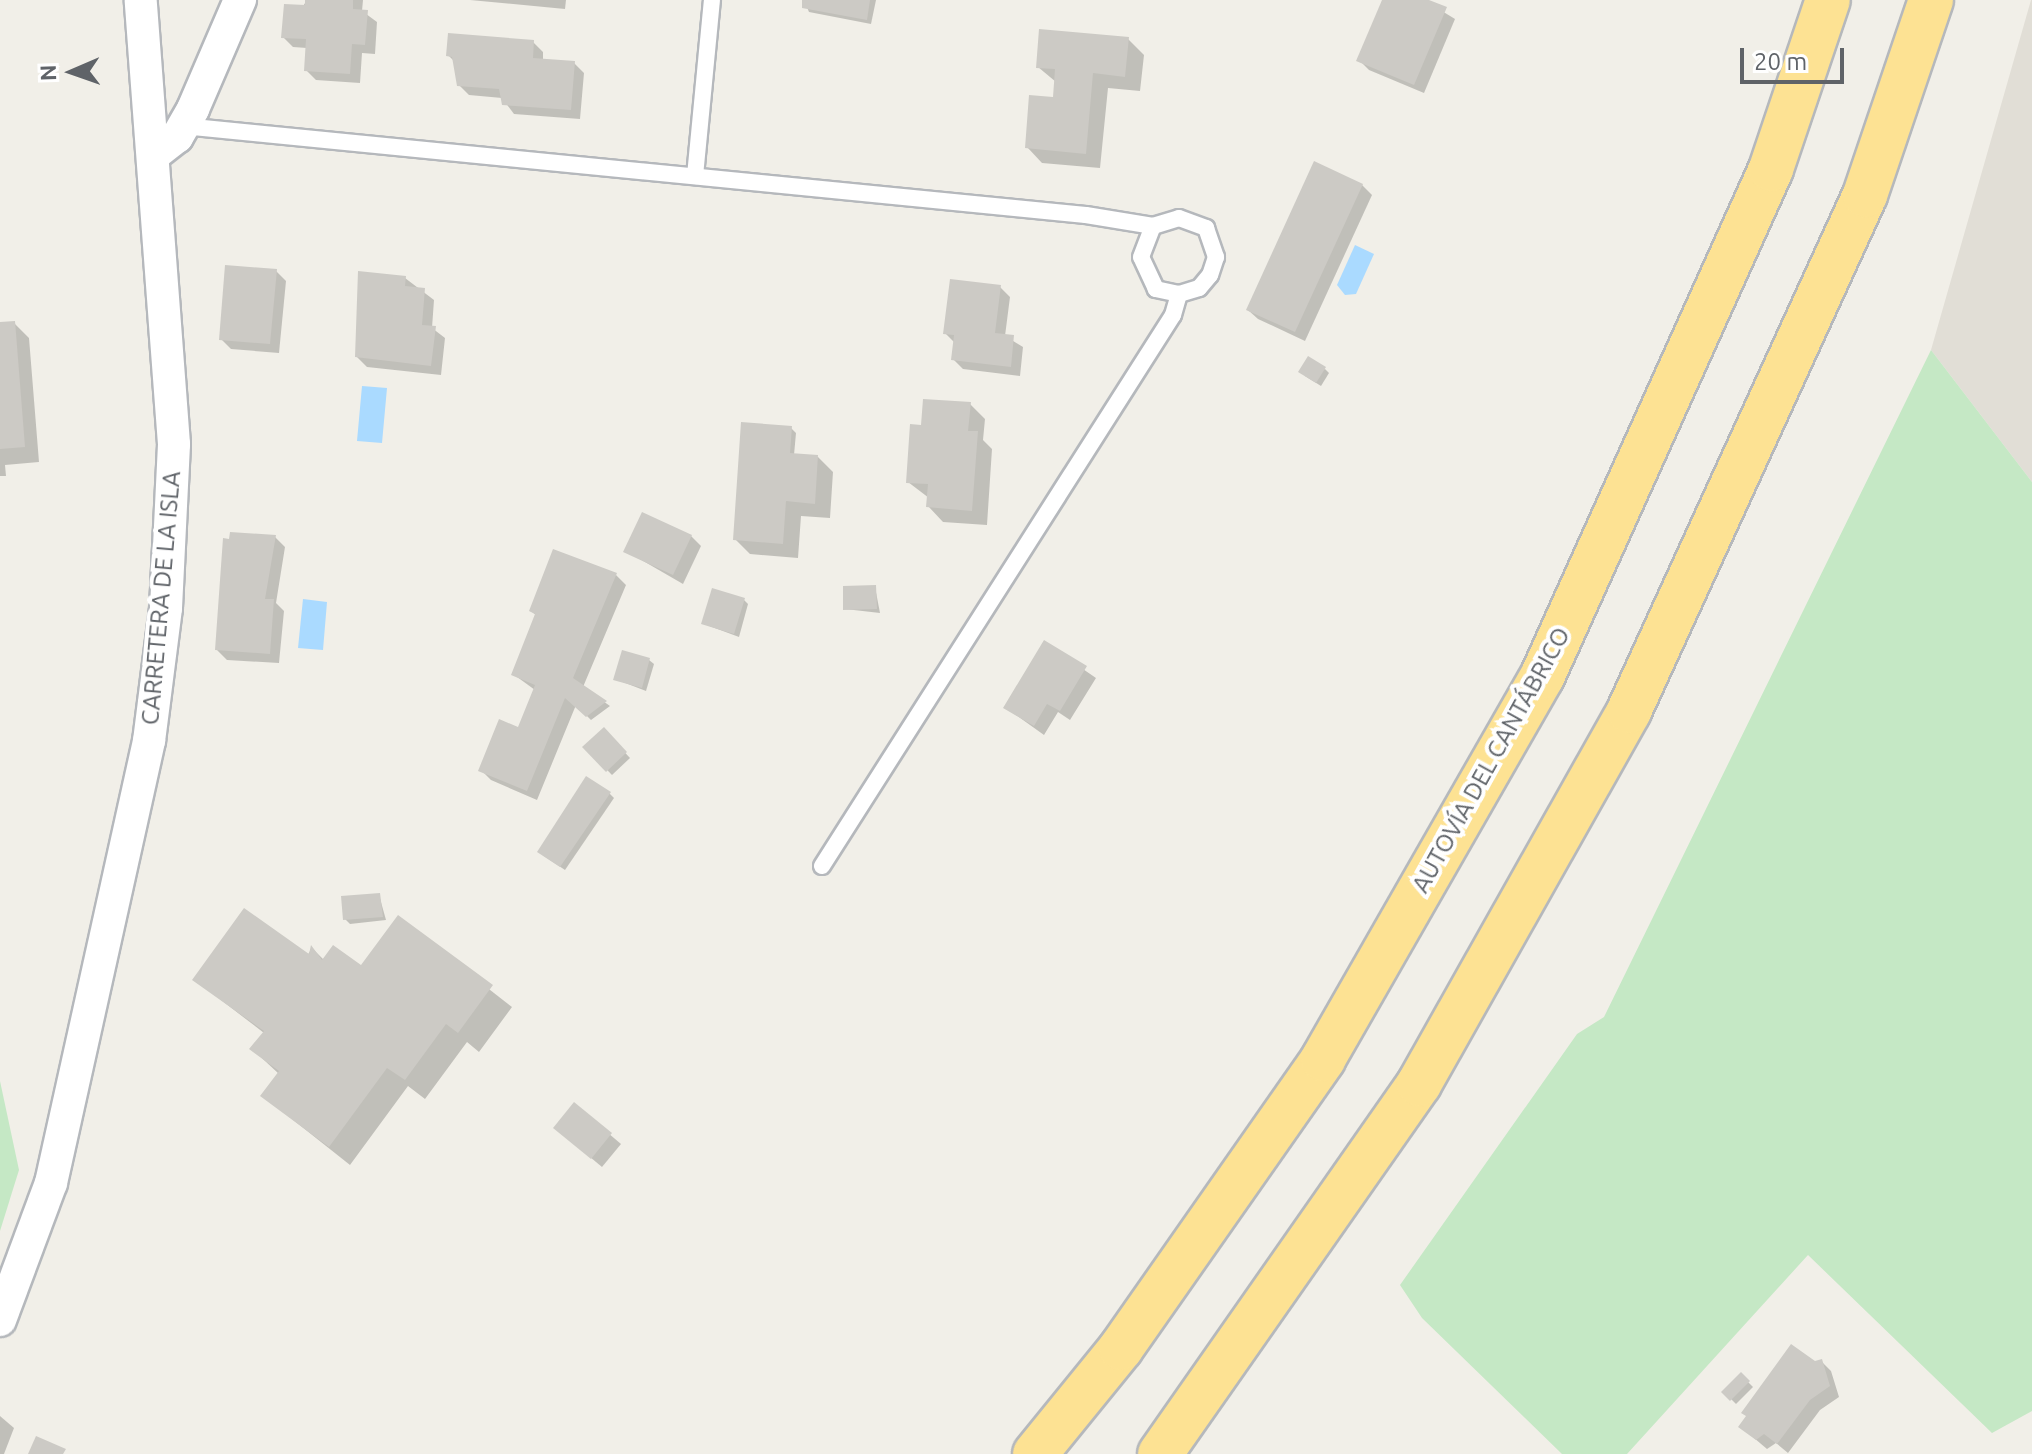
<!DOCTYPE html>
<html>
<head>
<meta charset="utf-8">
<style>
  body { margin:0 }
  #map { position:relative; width:2032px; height:1454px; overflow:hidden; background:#f1efe8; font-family:Ubuntu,sans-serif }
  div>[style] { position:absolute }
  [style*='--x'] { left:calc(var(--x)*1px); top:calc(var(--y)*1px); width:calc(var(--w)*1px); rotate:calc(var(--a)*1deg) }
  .education>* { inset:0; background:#e1ded6 }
  .green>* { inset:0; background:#c5e8c5 }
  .water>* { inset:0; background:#aadaff }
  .shadow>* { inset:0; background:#0003 }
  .building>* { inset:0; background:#cccac5 }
  .roads { filter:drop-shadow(2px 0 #b5b8bc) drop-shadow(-2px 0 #b5b8bc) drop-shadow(0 2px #b5b8bc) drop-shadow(0 -2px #b5b8bc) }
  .service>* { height:16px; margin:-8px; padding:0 8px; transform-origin:8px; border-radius:8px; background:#fff }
  .minor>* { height:32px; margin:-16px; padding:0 16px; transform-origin:16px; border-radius:16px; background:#fff }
  .motorway>* { height:44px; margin:-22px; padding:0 22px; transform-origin:22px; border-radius:22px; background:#fde293 }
  span { translate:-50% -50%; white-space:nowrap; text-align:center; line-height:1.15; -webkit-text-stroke:8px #fff; paint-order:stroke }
  .street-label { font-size:24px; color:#5f6368 }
  .north { position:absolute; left:32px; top:32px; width:80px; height:80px; -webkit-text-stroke:6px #fff; paint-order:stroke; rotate:268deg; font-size:22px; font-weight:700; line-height:32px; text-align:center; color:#5f6368 }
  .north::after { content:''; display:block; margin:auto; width:28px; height:36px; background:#5f6368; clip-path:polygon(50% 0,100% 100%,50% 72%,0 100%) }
  .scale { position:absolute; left:1740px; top:48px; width:104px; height:36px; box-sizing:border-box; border:4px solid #5f6368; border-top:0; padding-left:10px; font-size:24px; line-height:28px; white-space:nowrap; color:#5f6368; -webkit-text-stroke:6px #fff; paint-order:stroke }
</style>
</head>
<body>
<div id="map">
  <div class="education">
    <div style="clip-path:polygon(2031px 0,2032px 0,2032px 482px,1931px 350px)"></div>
  </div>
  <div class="green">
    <div style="clip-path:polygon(1931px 350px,2032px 482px,2032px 1411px,1992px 1433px,1808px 1255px,1627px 1454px,1562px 1454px,1422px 1318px,1400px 1285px,1577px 1034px,1604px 1017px)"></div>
    <div style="clip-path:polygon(0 1081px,19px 1170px,0 1231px)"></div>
  </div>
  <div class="water">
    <div style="clip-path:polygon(1355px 245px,1374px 254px,1356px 294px,1345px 295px,1337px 285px)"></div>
    <div style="clip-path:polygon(362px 386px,387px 388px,382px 443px,357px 441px)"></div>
    <div style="clip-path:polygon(303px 599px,327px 602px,323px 650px,298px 648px)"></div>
  </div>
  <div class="shadow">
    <div style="clip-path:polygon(307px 0,363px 0,362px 11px,377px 22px,375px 54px,362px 53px,360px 83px,316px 80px,306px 70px,307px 48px,293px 47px,283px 37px)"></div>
    <div style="clip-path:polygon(470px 0,566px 0,565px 9px)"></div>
    <div style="clip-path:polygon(804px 0,876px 0,871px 24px,809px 12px)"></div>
    <div style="clip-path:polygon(1384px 0,1424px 0,1455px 19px,1424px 93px,1369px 70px,1359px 60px)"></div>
    <div style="clip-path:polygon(1128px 39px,1144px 55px,1140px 91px,1108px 88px,1100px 168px,1042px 163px,1027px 147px,1054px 99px,1056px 82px,1038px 67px)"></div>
    <div style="clip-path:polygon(533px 42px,543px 52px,543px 61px,574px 63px,584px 73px,580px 119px,514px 114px,502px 98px,469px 95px,459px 85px,455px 62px,448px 55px)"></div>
    <div style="clip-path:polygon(1362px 185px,1372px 195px,1305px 341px,1258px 319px,1248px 310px)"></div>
    <div style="clip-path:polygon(276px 271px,286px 281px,279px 353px,231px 349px,221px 339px)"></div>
    <div style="clip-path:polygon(405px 278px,434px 300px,432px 328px,445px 338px,441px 375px,367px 367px,357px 357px)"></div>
    <div style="clip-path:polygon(1000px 287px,1010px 297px,1005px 336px,1023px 347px,1020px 376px,963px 369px,953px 359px,955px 343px,945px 333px)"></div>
    <div style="clip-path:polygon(14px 323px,29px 338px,39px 462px,5px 465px,6px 476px,0 476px,0 324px)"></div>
    <div style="clip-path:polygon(1325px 369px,1329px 373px,1321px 386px,1305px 376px)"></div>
    <div style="clip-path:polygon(970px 404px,985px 419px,983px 440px,992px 449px,987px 525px,943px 522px,928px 506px,929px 498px,908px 482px,923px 427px)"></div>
    <div style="clip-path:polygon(791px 428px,796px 433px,794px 455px,818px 457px,833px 472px,830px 518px,801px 516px,798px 558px,750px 554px,735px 539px)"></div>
    <div style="clip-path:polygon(691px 536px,701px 546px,683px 584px,626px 551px)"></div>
    <div style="clip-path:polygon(275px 537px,285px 547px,276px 603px,284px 611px,279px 663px,227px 660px,217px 650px)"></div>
    <div style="clip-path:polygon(616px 575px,626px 585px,583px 687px,610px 706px,591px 720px,576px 705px,537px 800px,491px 780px,481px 770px,519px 730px,535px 690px,513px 674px,537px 616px,531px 611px)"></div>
    <div style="clip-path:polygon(875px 587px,880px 613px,845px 609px)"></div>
    <div style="clip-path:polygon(744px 600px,748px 604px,739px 637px,704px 624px)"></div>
    <div style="clip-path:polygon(1045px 643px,1096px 678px,1070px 720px,1058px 712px,1044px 735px,1006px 708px)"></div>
    <div style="clip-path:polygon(649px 660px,654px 664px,646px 691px,615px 679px)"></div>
    <div style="clip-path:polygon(604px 730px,630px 758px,612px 775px,585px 747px)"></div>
    <div style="clip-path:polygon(609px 793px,614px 798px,565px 870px,544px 856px)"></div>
    <div style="clip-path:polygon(379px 895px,386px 920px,350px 924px,345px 919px)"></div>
    <div style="clip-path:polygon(398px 918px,512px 1007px,479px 1052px,467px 1042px,425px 1099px,408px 1086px,350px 1165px,263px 1096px,279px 1074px,252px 1049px,264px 1033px,195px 980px,307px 956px,312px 948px,324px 960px,361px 968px)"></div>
    <div style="clip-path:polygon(575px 1105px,621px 1144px,602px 1167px,566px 1137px)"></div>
    <div style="clip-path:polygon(1821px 1361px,1831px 1371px,1839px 1397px,1820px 1410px,1788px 1453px,1776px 1443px,1767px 1449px,1741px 1427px)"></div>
    <div style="clip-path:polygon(1741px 1375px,1753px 1387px,1736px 1404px,1724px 1392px)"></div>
    <div style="clip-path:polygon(0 1416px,14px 1428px,4px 1454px,0 1454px)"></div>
  </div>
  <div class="building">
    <div style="clip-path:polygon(305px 0,353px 0,353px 9px,368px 10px,365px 45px,352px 44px,350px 74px,304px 71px,306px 39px,281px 38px,284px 4px,305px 5px)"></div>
    <div style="clip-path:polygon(802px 0,870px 0,867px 20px,802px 8px)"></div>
    <div style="clip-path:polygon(1382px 0,1429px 0,1447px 7px,1414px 85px,1356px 61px)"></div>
    <div style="clip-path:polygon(1039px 29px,1129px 37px,1125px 77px,1093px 73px,1086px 154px,1025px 148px,1029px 95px,1053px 97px,1055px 69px,1036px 68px)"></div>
    <div style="clip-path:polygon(448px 33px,534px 40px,533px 58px,575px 61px,571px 110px,502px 105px,499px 89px,457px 86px,452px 57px,446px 56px)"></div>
    <div style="clip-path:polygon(1314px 161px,1363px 184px,1295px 332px,1246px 310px)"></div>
    <div style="clip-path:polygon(225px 265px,277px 269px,270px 344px,219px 340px)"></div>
    <div style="clip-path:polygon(358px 271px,406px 276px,405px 286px,425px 288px,422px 325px,436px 326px,431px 366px,355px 357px)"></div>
    <div style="clip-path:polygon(950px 279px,1001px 285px,995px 333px,1014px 335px,1011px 367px,951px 360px,954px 335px,943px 334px)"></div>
    <div style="clip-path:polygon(15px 321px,25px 447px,0 449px,0 322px)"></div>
    <div style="clip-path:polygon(1308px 356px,1326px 367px,1316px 383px,1298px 372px)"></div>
    <div style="clip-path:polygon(923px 399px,971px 402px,968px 431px,978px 431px,972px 511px,926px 507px,928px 484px,906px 483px,910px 424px,921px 425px)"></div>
    <div style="clip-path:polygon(741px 422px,792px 426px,790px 453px,818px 455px,815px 504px,786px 501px,783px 544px,733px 540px)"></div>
    <div style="clip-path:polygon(642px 512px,692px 535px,673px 575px,623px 552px)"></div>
    <div style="clip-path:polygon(230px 532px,276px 535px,265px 599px,274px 599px,270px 654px,215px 650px,223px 538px,229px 539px)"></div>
    <div style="clip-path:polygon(553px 549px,617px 573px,573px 678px,607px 701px,586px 717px,565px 698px,527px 791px,478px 771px,499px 719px,518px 727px,535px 685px,511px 675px,535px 614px,529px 611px)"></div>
    <div style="clip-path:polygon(876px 585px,877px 609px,843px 610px,843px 586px)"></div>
    <div style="clip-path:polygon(712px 588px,745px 598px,734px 634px,701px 624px)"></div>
    <div style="clip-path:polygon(1044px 640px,1087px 666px,1060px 711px,1047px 704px,1034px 726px,1003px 708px)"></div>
    <div style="clip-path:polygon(622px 650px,650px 658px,642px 688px,613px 680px)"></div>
    <div style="clip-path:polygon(604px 727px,627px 752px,606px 772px,582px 747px)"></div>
    <div style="clip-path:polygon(586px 776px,611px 792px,560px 867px,537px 852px)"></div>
    <div style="clip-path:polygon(380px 893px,383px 917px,343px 920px,341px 896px)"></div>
    <div style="clip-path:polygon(244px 908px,309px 954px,311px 945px,322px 960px,333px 945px,361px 965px,398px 915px,493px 985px,458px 1033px,446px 1024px,405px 1080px,387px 1068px,329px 1147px,260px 1096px,279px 1071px,249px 1049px,264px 1031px,192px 980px)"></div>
    <div style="clip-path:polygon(574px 1102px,612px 1133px,591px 1159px,553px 1128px)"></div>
    <div style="clip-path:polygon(1791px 1344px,1815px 1361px,1822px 1359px,1830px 1386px,1810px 1400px,1777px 1444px,1764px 1434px,1756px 1440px,1738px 1427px,1746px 1416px,1741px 1413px)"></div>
    <div style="clip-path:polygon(1741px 1372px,1750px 1381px,1730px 1401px,1721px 1392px)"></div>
    <div style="clip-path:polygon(36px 1436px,66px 1449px,63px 1454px,28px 1454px)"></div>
  </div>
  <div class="roads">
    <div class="service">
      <div style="--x:183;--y:126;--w:907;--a:5.63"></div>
      <div style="--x:1086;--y:215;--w:68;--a:9.3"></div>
      <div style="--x:1153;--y:226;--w:27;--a:-17"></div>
      <div style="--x:1179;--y:218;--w:29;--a:20"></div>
      <div style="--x:1206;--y:228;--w:31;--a:71"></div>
      <div style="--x:1216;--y:257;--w:19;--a:108"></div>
      <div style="--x:1210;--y:275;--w:17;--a:130"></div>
      <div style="--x:1199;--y:288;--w:21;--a:163"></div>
      <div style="--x:1179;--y:294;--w:24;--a:-168"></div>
      <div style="--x:1156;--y:289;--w:35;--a:-115"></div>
      <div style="--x:1141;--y:257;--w:33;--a:-69"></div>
      <div style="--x:695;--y:176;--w:177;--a:-84.5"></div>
      <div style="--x:822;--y:866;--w:653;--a:-57.5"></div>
      <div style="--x:1173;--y:315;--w:22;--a:-74"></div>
    </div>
    <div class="minor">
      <div style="--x:155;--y:154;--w:28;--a:-38"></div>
      <div style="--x:177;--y:137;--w:32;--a:-60"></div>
      <div style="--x:193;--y:109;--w:119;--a:-66.7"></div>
      <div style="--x:0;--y:1320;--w:146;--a:-69.6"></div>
      <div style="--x:51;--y:1183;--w:453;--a:-77.5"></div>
      <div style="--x:149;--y:741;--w:134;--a:-82.7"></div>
      <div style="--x:166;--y:608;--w:164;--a:-87.2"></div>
      <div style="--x:174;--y:444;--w:445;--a:-94.3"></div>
    </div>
    <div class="motorway">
      <div style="--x:1035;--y:1454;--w:136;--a:-50.9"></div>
      <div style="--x:1121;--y:1348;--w:353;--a:-55"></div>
      <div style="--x:1323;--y:1059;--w:440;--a:-60.2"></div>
      <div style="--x:1542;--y:677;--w:557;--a:-65.73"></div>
      <div style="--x:1771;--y:169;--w:178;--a:-71.4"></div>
      <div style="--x:1160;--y:1454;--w:452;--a:-55"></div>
      <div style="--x:1419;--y:1084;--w:428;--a:-60.6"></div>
      <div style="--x:1629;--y:711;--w:567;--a:-65.42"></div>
      <div style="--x:1865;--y:195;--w:206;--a:-71.3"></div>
    </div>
  </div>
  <div class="street-label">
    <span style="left:161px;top:598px;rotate:-85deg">CARRETERA DE LA ISLA</span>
    <span style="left:1491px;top:760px;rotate:-61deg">AUTOVÍA DEL CANTÁBRICO</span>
  </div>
  <div class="north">N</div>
  <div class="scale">20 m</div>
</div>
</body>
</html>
